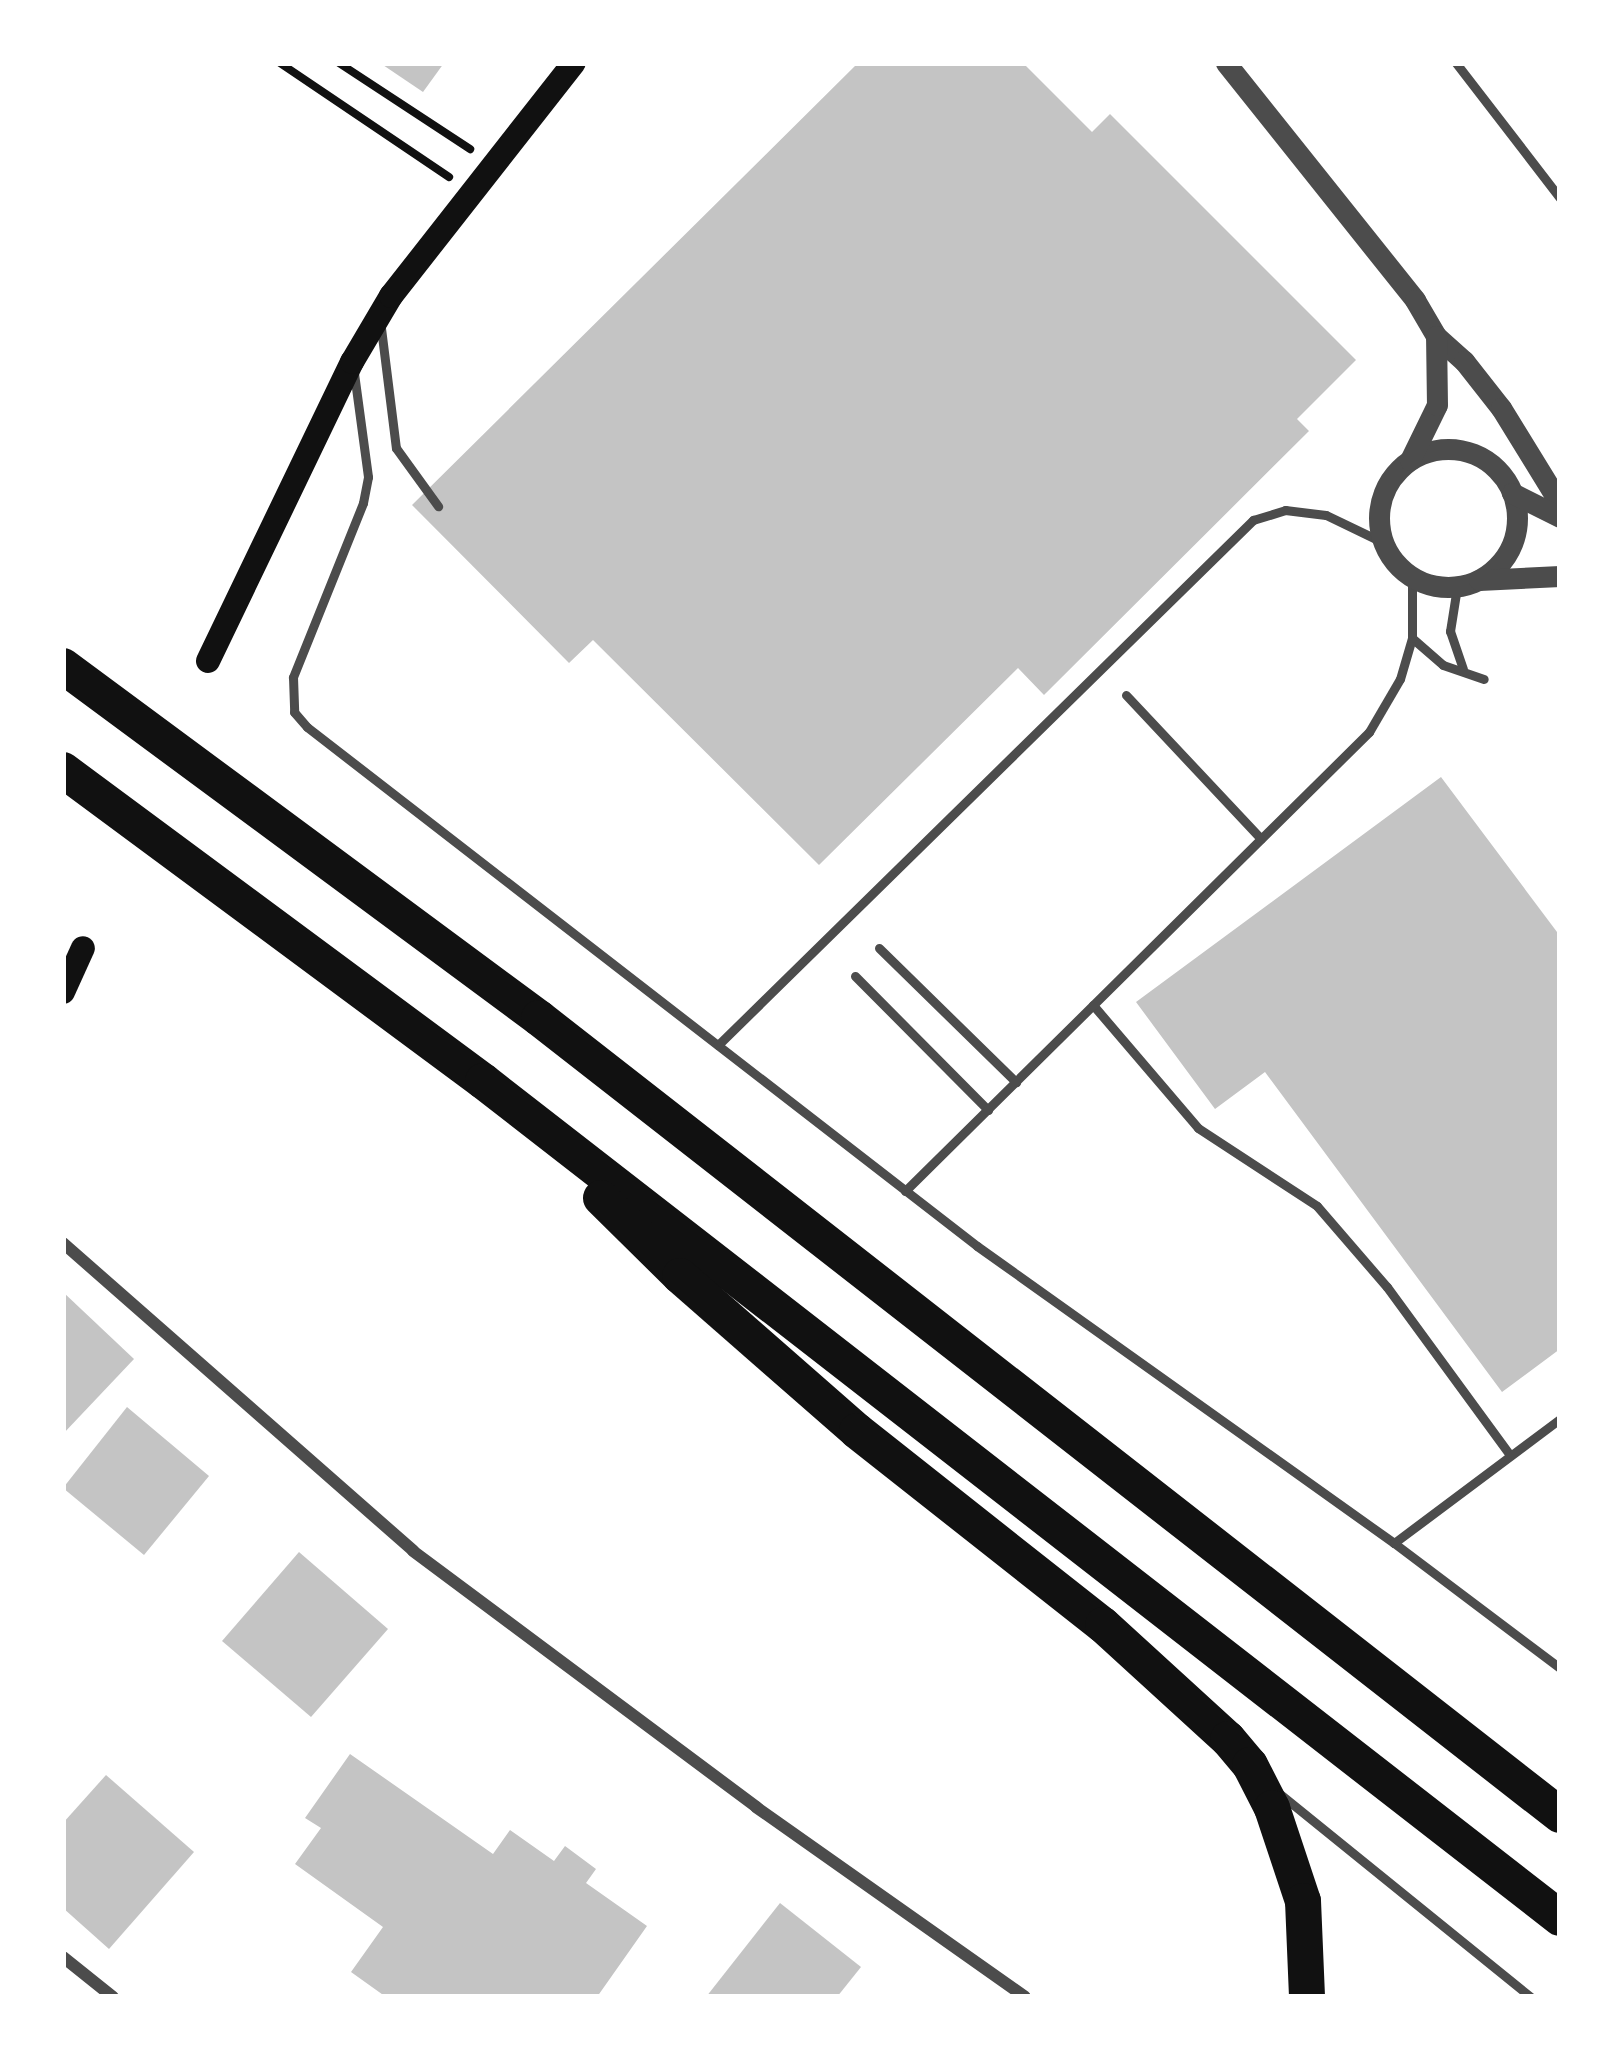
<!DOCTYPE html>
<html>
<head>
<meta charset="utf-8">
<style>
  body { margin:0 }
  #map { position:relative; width:1623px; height:2060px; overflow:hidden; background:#fff; font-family:"Varela Round",sans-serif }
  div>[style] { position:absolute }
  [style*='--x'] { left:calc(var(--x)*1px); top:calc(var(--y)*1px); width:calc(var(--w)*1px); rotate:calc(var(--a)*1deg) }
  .building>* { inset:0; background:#c4c4c4 }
  .path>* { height:8px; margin:-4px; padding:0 4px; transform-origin:4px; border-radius:4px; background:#111 }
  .service>* { height:9px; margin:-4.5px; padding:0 4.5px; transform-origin:4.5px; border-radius:4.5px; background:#4c4c4c }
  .minor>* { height:12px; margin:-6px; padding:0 6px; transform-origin:6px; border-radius:6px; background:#4c4c4c }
  .tertiary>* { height:21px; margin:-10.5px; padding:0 10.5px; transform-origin:10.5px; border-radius:10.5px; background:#4c4c4c }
  .tertiary>.ring { margin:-10.5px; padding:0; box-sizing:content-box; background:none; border:21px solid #4c4c4c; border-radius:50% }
  .secondary>* { height:24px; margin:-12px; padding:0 12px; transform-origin:12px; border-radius:12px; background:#111 }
  .motorway>* { height:36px; margin:-18px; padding:0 18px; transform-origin:18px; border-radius:18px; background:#111 }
  span { translate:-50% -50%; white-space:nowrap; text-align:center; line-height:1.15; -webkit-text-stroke:10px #fff; paint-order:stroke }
  .frame { position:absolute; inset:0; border:66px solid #fff; pointer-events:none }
</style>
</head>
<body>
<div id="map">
  <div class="building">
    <div style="clip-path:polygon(380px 63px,444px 63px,423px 92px)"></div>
    <div style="clip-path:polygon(858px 63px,1023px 63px,1092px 132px,1110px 114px,1356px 360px,1297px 419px,1309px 431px,1044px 695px,1018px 668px,819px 865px,593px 640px,569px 663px,412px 505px)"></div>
    <div style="clip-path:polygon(1441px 777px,1560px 936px,1560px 1349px,1502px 1392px,1265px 1072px,1215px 1109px,1136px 1002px)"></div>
    <div style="clip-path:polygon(63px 1292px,134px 1359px,63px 1434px)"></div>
    <div style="clip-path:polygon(127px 1407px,209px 1476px,144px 1555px,63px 1488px)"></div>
    <div style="clip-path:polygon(299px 1552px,388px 1629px,311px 1717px,222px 1641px)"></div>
    <div style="clip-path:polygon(350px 1754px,493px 1854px,510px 1830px,554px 1861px,565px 1846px,596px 1869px,586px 1883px,647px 1926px,597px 1997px,386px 1997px,351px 1972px,383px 1927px,295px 1864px,321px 1828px,305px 1818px)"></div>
    <div style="clip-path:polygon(106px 1775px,194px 1852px,109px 1949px,63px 1908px,63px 1823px)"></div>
    <div style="clip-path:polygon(780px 1903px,861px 1967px,837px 1997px,706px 1997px)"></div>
  </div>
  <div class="path">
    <div style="--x:280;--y:63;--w:204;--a:34"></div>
    <div style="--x:339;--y:63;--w:157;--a:33.3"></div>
  </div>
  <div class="service">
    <div style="--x:1456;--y:63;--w:170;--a:52.4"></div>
    <div style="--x:381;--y:328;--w:121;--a:82.9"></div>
    <div style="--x:396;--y:448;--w:72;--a:54.1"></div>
    <div style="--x:354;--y:373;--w:105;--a:82.3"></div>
    <div style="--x:368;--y:477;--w:26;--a:101"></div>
    <div style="--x:363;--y:503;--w:188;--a:111.9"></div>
    <div style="--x:293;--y:677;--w:35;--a:88"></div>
    <div style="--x:294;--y:712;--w:20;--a:49"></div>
    <div style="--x:307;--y:727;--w:848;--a:37.76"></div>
    <div style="--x:977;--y:1246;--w:512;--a:35.46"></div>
    <div style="--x:1394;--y:1543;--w:208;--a:37"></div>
    <div style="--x:1457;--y:587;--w:45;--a:99"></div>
    <div style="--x:1450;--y:631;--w:40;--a:71.1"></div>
    <div style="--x:1412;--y:638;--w:41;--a:41.1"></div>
    <div style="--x:1443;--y:665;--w:43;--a:18.9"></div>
    <div style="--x:1126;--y:695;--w:197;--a:46.8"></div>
    <div style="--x:879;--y:948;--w:192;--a:44.4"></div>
    <div style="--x:855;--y:976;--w:189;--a:45.2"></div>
    <div style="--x:1093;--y:1005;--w:162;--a:49.5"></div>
    <div style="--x:1198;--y:1128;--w:142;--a:33.2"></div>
    <div style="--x:1317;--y:1206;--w:107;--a:49.2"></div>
    <div style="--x:1387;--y:1287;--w:208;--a:53.8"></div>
    <div style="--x:718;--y:1045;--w:750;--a:-44.46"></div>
    <div style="--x:1253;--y:520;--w:34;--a:-17"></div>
    <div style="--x:1285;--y:510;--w:41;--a:7"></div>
    <div style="--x:1326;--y:515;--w:62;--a:25.7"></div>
    <div style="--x:905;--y:1191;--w:653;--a:-44.69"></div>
    <div style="--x:1369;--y:732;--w:61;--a:-59.7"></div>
    <div style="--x:1400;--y:679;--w:43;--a:-73.7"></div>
    <div style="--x:1412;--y:638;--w:61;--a:-90"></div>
    <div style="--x:1394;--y:1543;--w:207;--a:-36.8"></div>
    <div style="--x:1280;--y:1794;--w:323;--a:39"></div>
  </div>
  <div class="minor">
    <div style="--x:63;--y:1243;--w:466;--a:41.3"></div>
    <div style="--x:413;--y:1551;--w:428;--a:36.7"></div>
    <div style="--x:756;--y:1807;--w:329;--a:35.2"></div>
    <div style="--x:63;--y:1957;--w:64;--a:38.7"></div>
  </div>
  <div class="tertiary">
    <div style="--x:1226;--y:63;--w:303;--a:51.4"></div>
    <div style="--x:1415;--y:300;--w:42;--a:59.7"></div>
    <div style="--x:1436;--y:336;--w:38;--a:42"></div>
    <div style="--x:1464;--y:361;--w:60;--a:51.8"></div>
    <div style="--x:1501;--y:408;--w:113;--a:58.4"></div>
    <div class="ring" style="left:1379px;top:449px;width:117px;height:117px"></div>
    <div style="--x:1410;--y:460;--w:61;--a:-63.9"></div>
    <div style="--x:1437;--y:405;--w:69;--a:-90.8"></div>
    <div style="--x:1512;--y:493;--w:54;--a:26.6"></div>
    <div style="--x:1479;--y:580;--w:81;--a:-2.8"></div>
  </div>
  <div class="secondary">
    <div style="--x:208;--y:661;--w:332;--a:-64.3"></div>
    <div style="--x:352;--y:362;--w:77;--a:-59.4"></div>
    <div style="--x:391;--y:296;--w:296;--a:-51.9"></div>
    <div style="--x:63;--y:992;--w:48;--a:-65.6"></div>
  </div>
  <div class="motorway">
    <div style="--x:63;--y:666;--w:592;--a:36.48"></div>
    <div style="--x:539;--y:1018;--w:1295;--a:37.98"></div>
    <div style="--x:63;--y:770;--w:523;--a:36.52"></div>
    <div style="--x:483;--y:1081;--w:1364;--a:37.85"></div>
    <div style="--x:601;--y:1198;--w:111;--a:44.6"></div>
    <div style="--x:680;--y:1276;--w:235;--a:41.2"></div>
    <div style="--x:857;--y:1431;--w:313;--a:38.3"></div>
    <div style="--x:1103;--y:1625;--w:169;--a:42.4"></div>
    <div style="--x:1228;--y:1739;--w:34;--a:50"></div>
    <div style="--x:1250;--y:1765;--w:48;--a:62.9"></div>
    <div style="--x:1272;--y:1808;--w:98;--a:71.6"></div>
    <div style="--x:1303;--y:1901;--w:96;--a:87.6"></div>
  </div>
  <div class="frame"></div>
</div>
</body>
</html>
